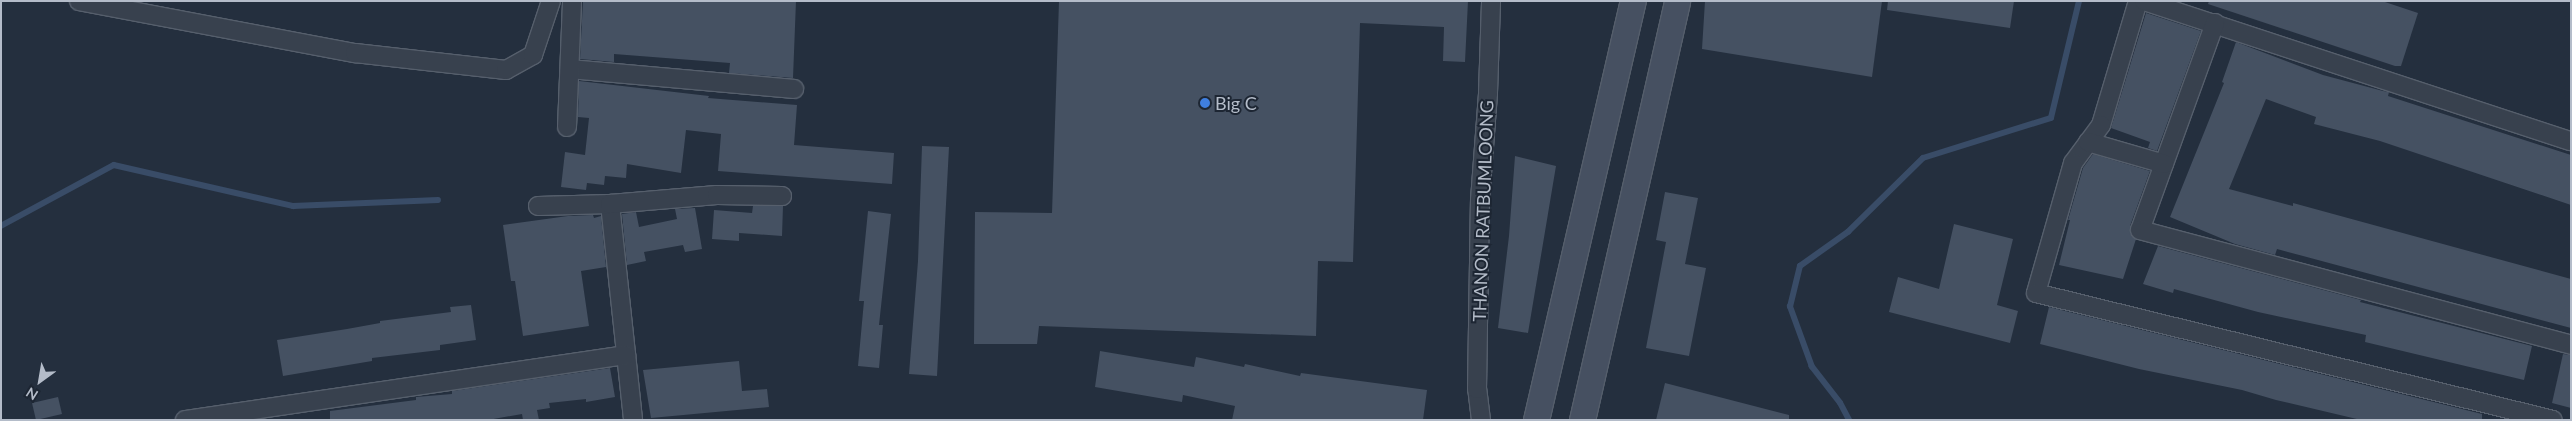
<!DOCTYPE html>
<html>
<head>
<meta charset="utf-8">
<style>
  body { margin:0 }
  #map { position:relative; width:2572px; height:421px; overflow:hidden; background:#242f3e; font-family:Lato,sans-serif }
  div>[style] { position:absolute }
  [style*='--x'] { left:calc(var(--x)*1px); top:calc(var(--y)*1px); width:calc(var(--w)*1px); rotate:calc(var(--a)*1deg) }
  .stream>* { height:5.5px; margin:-2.75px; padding:0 2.75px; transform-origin:2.75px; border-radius:2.75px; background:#394c67 }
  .building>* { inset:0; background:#455162 }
  .roads { filter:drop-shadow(1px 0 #565f6c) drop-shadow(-1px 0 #565f6c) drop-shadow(0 1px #565f6c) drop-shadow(0 -1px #565f6c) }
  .street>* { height:18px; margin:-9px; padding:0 9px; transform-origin:9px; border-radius:9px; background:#38414e }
  .secondary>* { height:25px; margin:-12.5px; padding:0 12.5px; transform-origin:12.5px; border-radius:12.5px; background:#465061 }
  .dots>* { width:14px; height:14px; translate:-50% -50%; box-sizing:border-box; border:2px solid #1d2633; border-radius:50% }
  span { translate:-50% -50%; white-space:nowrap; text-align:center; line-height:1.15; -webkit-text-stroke:4px #1d2633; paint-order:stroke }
  .poi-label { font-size:18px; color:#b4bcc9 }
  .left { translate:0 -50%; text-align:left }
  .street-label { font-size:18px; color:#b4bcc9 }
  .frame { position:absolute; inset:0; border:2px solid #b4bcc9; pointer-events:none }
  .north { position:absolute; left:15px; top:356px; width:50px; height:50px; -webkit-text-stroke:4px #1d2633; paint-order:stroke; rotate:212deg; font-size:14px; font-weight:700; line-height:20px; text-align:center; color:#b4bcc9 }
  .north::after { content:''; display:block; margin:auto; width:18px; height:22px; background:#b4bcc9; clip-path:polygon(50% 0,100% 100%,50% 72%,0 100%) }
</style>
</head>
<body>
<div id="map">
  <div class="stream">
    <div style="--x:1;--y:226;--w:128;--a:-28.4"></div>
    <div style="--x:114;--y:165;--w:184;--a:12.9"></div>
    <div style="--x:293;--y:206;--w:145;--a:-2.4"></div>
    <div style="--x:1849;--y:420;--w:19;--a:-118"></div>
    <div style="--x:1840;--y:403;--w:46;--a:-127.9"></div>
    <div style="--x:1812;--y:367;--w:64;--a:-110.1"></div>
    <div style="--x:1790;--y:307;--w:42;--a:-76.3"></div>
    <div style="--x:1800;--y:266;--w:59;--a:-35.3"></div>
    <div style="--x:1848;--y:232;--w:105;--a:-44.6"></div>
    <div style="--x:1923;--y:158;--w:134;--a:-17.4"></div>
    <div style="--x:2051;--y:118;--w:120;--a:-76.5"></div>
  </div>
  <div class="building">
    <div style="clip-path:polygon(583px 1px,796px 1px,793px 78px,729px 73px,730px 63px,614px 54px,614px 62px,580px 59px)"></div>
    <div style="clip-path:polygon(1059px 1px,1468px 1px,1465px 62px,1443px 61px,1444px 27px,1360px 23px,1353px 262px,1318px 261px,1316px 336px,1039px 326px,1037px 344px,974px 344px,975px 212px,1052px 213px)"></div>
    <div style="clip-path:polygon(1705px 1px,1882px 1px,1872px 77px,1702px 49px)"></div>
    <div style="clip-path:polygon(1888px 1px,2014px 1px,2010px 28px,1887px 10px)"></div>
    <div style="clip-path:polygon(2209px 1px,2382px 1px,2418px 13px,2401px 66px,2395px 66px,2208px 4px)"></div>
    <div style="clip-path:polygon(2146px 13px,2201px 31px,2157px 151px,2148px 148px,2150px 142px,2111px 128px)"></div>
    <div style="clip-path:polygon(2236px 42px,2323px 75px,2383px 91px,2389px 92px,2388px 96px,2571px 155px,2571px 205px,2380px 141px,2314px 124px,2316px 117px,2266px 99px,2229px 189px,2293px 206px,2293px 203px,2571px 279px,2571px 328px,2277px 249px,2275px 255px,2235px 244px,2170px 217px,2224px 83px,2222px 82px)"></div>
    <div style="clip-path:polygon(579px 81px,709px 96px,708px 98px,797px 105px,794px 145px,894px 153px,892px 184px,718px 171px,721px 134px,686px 130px,681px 173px,627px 164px,626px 178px,605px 176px,604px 185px,587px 183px,586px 190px,561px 187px,565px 152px,585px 155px,589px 118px,578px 117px)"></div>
    <div style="clip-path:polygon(922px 146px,949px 147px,937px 376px,909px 374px,918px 261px)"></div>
    <div style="clip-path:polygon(2093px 154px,2150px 171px,2130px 226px,2130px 233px,2136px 239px,2123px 279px,2059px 265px,2070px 220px,2068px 220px,2083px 168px)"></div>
    <div style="clip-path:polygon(1515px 156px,1556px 166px,1528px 333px,1498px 328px,1509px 236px)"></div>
    <div style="clip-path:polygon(1665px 192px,1698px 198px,1685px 264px,1706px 268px,1689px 356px,1646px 348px,1666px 242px,1656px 240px)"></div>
    <div style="clip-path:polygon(753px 206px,783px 206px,782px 236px,739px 233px,739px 241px,712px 239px,714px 210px,752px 213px)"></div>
    <div style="clip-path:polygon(695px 208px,702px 249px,685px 252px,683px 245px,644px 252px,646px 261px,627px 265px,622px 214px,636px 212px,639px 227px,677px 219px,675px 209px)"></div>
    <div style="clip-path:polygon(868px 211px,891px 214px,879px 325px,883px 325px,879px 368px,858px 366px,864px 301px,859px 301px)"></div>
    <div style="clip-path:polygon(593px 215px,594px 218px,601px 216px,606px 267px,581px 271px,589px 326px,523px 336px,515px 281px,511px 281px,503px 225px,568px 216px)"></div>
    <div style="clip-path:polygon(1954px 224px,2013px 239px,1997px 305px,2018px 311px,2010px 343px,1889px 312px,1898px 277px,1939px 289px)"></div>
    <div style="clip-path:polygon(2158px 246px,2361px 300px,2360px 302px,2532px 346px,2524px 380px,2365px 342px,2366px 335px,2258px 312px,2174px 289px,2173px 293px,2143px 284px)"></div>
    <div style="clip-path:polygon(471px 305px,476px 340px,440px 345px,440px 350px,372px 358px,372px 361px,283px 376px,277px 340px,347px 329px,380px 323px,380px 321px,451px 312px,450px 307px)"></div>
    <div style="clip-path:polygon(2049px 307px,2482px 414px,2482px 420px,2361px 420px,2276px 400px,2242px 390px,2139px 369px,2040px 344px)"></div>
    <div style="clip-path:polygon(1100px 351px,1194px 367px,1196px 357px,1244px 367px,1245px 364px,1300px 376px,1301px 373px,1427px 390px,1423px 420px,1232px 420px,1235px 406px,1183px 395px,1182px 402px,1095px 387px)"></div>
    <div style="clip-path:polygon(2563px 354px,2571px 355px,2571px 408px,2552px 403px)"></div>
    <div style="clip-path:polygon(739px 361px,742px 391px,767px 389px,769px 407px,651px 418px,643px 370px)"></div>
    <div style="clip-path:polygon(610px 368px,615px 397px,586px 402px,586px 399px,549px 403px,550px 408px,537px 410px,539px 420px,523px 420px,522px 414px,488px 420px,330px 420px,330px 411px,416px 400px,416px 397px,452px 394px,452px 391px)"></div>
    <div style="clip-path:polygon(1665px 383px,1789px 415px,1789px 420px,1656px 420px)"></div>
    <div style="clip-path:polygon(58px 397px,62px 414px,36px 420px,32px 403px)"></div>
  </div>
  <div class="roads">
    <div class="street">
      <div style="--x:79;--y:1;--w:281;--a:10.7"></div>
      <div style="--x:355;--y:53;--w:152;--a:6.4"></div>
      <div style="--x:506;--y:70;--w:31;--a:-29"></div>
      <div style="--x:533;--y:55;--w:57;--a:-71.6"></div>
      <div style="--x:2138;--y:1;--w:129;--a:106.6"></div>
      <div style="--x:2101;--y:125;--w:47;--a:126.4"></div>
      <div style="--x:2073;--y:163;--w:135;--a:105.9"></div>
      <div style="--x:2036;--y:293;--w:532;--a:13.8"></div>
      <div style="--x:2144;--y:1;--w:449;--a:18.2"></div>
      <div style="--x:2215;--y:23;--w:220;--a:109.9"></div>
      <div style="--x:2140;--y:230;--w:446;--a:14.9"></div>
      <div style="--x:570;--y:69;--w:225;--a:5.1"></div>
      <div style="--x:567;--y:127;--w:126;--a:-87.7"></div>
      <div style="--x:2088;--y:142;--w:79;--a:16.1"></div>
      <div style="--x:610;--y:204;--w:217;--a:83.9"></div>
      <div style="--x:538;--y:206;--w:72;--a:-1.6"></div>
      <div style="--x:610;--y:204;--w:107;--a:-4.8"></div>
      <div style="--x:717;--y:195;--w:65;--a:0.9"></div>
      <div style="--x:185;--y:420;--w:446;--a:-8.4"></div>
      <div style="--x:1481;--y:420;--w:31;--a:-97"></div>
      <div style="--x:1477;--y:389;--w:189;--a:-89.1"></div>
      <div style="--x:1480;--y:200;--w:107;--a:-85.7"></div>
      <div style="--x:1488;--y:93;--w:92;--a:-88.1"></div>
    </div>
    <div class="secondary">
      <div style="--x:1536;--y:420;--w:430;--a:-77"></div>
      <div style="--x:1582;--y:420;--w:430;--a:-77.2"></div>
    </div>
  </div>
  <div class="dots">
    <div style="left:1205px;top:103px;background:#3f7fe0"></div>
  </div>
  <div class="poi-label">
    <span class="left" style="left:1215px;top:103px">Big C</span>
  </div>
  <div class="street-label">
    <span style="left:1483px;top:211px;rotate:-88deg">THANON RATBUMLOONG</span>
  </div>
  <div class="frame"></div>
  <div class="north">N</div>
</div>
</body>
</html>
